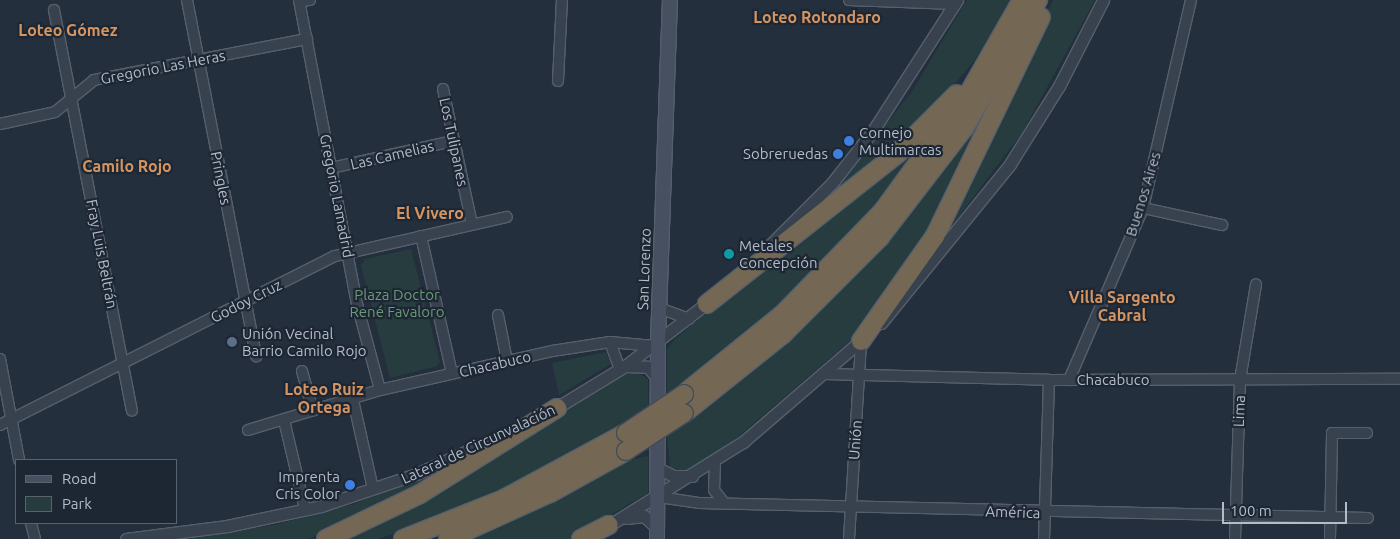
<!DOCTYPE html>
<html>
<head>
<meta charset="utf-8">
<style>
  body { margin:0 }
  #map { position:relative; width:1400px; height:539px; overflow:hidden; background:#242f3e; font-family:Ubuntu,sans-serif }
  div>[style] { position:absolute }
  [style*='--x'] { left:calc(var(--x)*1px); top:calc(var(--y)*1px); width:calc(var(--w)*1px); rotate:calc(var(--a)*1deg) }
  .green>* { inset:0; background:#263c3f }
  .roads { filter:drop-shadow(1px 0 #565f6c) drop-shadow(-1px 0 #565f6c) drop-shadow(0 1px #565f6c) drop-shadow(0 -1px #565f6c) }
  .minor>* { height:10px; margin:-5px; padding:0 5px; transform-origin:5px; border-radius:5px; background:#38414e }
  .tertiary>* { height:11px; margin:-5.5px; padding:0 5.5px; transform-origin:5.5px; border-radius:5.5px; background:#38414e }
  .secondary>* { height:14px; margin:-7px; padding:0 7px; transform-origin:7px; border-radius:7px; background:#465061 }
  .motorway>* { height:18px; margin:-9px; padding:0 9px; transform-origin:9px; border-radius:9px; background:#746855 }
  .bridges { filter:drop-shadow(1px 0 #434c59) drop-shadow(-1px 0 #434c59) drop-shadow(0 1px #434c59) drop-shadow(0 -1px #434c59) }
  .motorway-bridge>* { height:18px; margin:-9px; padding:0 9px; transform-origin:9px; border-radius:9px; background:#746855 }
  .dots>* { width:14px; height:14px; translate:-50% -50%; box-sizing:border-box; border:2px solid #1d2633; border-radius:50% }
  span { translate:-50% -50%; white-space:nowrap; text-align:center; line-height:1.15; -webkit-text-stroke:4.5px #1d2633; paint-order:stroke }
  .street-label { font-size:15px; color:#b4bcc9 }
  .poi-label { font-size:15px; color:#b4bcc9 }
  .left { translate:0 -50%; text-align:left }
  .right { translate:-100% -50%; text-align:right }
  .park-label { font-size:15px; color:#6b9a76 }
  .neighbourhood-label { font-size:16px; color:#d59563; font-weight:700 }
  .legend { position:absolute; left:15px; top:459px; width:162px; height:65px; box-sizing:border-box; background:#1d2633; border:1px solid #59626f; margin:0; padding:6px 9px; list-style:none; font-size:15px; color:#b4bcc9 }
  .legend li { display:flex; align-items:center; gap:10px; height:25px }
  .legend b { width:25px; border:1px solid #59626f }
  .scale { position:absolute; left:1222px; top:502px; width:125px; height:22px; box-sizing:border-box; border:2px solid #b4bcc9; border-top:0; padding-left:6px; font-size:15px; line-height:18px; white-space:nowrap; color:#b4bcc9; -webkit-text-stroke:4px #1d2633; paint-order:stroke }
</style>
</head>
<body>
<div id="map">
  <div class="green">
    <div style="clip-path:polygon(967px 0,1012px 0,975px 60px,918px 127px,818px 209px,911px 93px)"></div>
    <div style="clip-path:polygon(1053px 0,1095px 0,1022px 133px,928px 257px)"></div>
    <div style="clip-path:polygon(1003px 82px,935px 231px,857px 335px,732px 442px,687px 472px,670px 467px,667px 436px,767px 359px,862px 269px,947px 165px)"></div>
    <div style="clip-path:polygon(936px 122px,924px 145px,869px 214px,803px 285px,760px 324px,667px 394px,667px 349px,675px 339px)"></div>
    <div style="clip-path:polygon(411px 249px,440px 362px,437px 366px,390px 378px,361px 266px,365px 259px)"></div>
    <div style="clip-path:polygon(606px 352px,611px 364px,559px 395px,552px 363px)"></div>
    <div style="clip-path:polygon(632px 369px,648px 379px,648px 408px,626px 424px,504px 490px,413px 527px,378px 539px,335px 539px,425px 494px)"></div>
    <div style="clip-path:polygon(496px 445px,309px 539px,186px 539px,274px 525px,354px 504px)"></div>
    <div style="clip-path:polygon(648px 456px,648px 493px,570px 539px,470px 539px,626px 461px)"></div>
  </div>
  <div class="roads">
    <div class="minor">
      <div style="--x:187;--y:0;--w:363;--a:79"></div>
      <div style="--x:299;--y:0;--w:309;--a:79.2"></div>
      <div style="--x:357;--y:304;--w:89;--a:75"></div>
      <div style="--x:849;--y:0;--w:106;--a:2.2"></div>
      <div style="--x:299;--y:1;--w:11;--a:-5"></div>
      <div style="--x:54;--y:10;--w:408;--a:79"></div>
      <div style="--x:558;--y:81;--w:81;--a:-87.2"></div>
      <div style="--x:443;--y:89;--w:138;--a:77.9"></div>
      <div style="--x:0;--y:124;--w:56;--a:-12.3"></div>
      <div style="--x:55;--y:112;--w:50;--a:-39.4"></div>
      <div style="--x:94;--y:80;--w:217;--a:-10.9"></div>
      <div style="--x:331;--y:168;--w:125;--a:-12.5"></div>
      <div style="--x:1143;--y:208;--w:81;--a:12.1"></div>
      <div style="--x:421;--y:236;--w:141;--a:77.3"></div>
      <div style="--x:659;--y:308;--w:32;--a:20"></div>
      <div style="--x:498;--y:315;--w:47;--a:78.9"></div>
      <div style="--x:610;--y:342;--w:29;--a:70"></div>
      <div style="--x:0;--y:359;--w:103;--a:79.3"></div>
      <div style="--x:302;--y:371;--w:41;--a:74.6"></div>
      <div style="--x:825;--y:374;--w:224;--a:1.5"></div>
      <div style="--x:1049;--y:380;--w:351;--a:-0.2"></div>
      <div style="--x:1069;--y:380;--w:187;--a:-66.7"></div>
      <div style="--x:1143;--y:208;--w:213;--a:-77"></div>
      <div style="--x:353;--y:400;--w:91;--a:77.3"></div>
      <div style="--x:284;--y:420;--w:91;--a:76.7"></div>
      <div style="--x:0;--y:425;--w:375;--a:-26.8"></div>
      <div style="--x:335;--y:256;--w:176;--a:-12.8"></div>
      <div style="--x:248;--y:430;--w:138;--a:-16.9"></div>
      <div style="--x:380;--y:390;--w:176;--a:-12.8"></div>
      <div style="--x:552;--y:351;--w:59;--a:-8.8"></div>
      <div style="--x:610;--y:342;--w:44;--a:5.2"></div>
      <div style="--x:715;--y:462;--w:28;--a:92"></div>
      <div style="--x:714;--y:490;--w:16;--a:52"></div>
      <div style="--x:659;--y:497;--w:40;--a:8.5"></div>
      <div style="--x:699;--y:503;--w:669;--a:1.28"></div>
      <div style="--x:31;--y:523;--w:16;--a:76"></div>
      <div style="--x:849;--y:539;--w:198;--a:-86.5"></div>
      <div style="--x:1044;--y:539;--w:159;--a:-88.2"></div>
      <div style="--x:1235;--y:539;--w:159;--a:-88.2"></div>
      <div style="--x:1240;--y:380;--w:97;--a:-80.5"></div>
      <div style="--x:1330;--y:539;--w:106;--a:-88.9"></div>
      <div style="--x:1332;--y:433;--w:35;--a:0"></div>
    </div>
    <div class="tertiary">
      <div style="--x:771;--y:244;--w:86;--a:-45"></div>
      <div style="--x:832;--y:183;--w:65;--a:-51.9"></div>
      <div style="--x:872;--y:132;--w:157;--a:-57.2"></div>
      <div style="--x:881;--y:323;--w:205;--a:-50.9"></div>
      <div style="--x:1010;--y:164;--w:92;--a:-57.9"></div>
      <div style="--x:1059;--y:86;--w:97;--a:-62.9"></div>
      <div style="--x:625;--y:366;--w:23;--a:2"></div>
      <div style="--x:648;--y:367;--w:17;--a:50"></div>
      <div style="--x:551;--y:411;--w:87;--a:-31.3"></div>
      <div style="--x:625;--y:366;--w:110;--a:-37.6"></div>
      <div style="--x:659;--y:469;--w:17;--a:25"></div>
      <div style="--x:674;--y:476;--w:18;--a:0"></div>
      <div style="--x:626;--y:518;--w:18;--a:-6"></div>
      <div style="--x:644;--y:516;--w:18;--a:43"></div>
      <div style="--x:603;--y:529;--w:165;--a:-31.9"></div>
      <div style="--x:743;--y:442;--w:161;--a:-40.7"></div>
      <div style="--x:126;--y:539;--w:102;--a:-7.3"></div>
      <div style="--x:227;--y:526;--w:96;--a:-12"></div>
      <div style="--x:321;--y:506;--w:100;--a:-18.6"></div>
      <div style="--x:416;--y:474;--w:88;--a:-24.2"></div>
    </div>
    <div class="secondary">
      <div style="--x:657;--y:539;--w:197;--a:-89.7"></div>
      <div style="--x:658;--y:342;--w:342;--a:-88"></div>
    </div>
    <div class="motorway">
      <div style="--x:707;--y:304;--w:243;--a:-38.3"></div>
      <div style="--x:898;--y:153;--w:83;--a:-45"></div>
      <div style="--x:861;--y:341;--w:128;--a:-54.8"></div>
      <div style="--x:935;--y:236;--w:243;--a:-64.2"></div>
      <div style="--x:684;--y:394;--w:127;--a:-38.9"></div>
      <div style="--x:783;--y:314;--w:144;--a:-45.8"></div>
      <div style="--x:883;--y:211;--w:146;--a:-53.9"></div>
      <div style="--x:969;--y:93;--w:107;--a:-60.3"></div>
      <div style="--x:684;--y:413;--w:127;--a:-38.6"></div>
      <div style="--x:783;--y:334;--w:137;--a:-45"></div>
      <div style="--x:880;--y:237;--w:138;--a:-52.4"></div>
      <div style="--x:964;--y:128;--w:148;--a:-60"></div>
      <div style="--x:326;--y:539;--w:104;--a:-25.6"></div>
      <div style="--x:420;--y:494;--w:162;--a:-32.1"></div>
      <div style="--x:403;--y:539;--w:109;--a:-21.6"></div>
      <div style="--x:504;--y:499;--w:139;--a:-28.4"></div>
      <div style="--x:448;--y:539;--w:112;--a:-24.3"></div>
      <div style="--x:550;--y:493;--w:87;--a:-28.9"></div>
      <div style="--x:581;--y:539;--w:31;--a:-27"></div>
    </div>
  </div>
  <div class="bridges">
    <div class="motorway-bridge">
      <div style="--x:626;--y:433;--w:70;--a:-33.9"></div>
      <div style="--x:626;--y:451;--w:69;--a:-33.2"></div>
    </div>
  </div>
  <div class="dots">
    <div style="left:849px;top:141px;background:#3f7fe0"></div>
    <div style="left:838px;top:154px;background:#3f7fe0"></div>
    <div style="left:729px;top:254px;background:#0f9aa8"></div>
    <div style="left:232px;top:342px;background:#5c6f8a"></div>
    <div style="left:350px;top:485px;background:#3f7fe0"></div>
  </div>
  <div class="street-label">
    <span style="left:163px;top:67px;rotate:-11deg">Gregorio Las Heras</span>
    <span style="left:454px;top:142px;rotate:78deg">Los Tulipanes</span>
    <span style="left:392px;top:155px;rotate:-13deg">Las Camelias</span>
    <span style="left:221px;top:178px;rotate:79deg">Pringles</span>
    <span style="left:1143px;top:194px;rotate:-73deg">Buenos Aires</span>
    <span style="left:337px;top:196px;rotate:79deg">Gregorio Lamadrid</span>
    <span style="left:102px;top:254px;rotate:79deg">Fray Luis Beltrán</span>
    <span style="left:644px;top:269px;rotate:-88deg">San Lorenzo</span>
    <span style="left:246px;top:301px;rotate:-27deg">Godoy Cruz</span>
    <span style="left:495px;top:364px;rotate:-13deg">Chacabuco</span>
    <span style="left:1113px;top:380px">Chacabuco</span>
    <span style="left:1239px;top:411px;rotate:-88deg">Lima</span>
    <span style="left:855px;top:440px;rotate:-86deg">Unión</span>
    <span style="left:478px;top:444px;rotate:-25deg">Lateral de Circunvalación</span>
    <span style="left:1013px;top:512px;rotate:2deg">América</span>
  </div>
  <div class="poi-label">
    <span class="left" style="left:859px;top:141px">Cornejo<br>Multimarcas</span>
    <span class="right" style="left:828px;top:154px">Sobreruedas</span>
    <span class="left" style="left:739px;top:254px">Metales<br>Concepción</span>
    <span class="left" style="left:242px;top:342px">Unión Vecinal<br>Barrio Camilo Rojo</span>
    <span class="right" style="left:340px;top:485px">Imprenta<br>Cris Color</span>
  </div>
  <div class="park-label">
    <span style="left:397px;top:303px">Plaza Doctor<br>René Favaloro</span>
  </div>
  <div class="neighbourhood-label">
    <span style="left:817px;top:17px">Loteo Rotondaro</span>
    <span style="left:68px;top:30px">Loteo Gómez</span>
    <span style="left:127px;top:166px">Camilo Rojo</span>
    <span style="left:430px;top:213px">El Vivero</span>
    <span style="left:1122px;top:306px">Villa Sargento<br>Cabral</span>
    <span style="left:324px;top:398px">Loteo Ruiz<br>Ortega</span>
  </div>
  <ul class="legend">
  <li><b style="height:6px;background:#465061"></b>Road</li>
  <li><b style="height:14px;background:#263c3f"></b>Park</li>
  </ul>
  <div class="scale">100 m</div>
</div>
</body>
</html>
